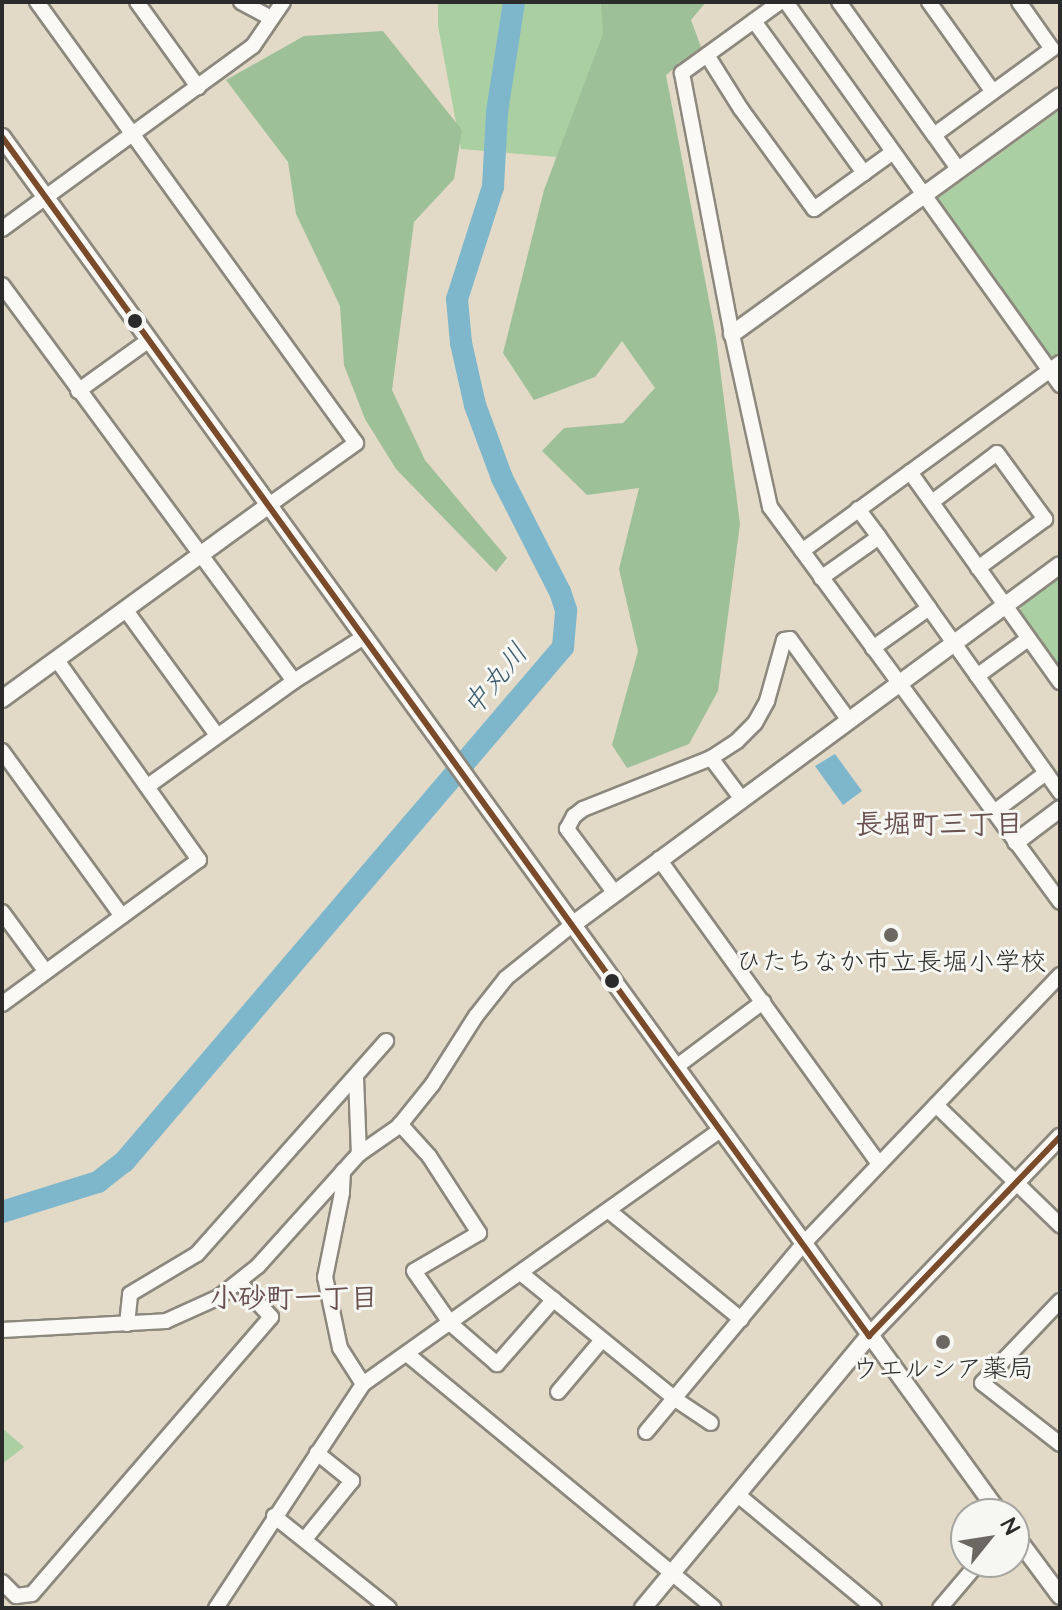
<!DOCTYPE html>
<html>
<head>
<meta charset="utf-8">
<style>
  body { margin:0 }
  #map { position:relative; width:1062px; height:1610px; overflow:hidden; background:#e2d9c6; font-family:"Architects Daughter","Klee One",sans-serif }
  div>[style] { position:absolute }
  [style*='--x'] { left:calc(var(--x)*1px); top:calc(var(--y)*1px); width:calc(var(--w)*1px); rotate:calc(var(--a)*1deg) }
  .green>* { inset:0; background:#a9cfa2 }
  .forest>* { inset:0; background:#9dc098 }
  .water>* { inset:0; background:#7eb7cc }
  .river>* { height:22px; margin:-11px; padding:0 11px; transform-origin:11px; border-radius:11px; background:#7eb7cc }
  .roads { filter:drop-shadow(2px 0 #8c887e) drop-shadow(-2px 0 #8c887e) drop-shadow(0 2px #8c887e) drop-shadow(0 -2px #8c887e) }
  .minor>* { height:14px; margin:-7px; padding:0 7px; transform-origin:7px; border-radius:7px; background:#fbf9f6 }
  .tertiary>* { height:16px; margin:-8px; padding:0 8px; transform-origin:8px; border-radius:8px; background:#fbf9f6 }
  .bus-1>* { height:6px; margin:-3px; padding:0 3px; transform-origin:3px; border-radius:3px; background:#7a4b2a }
  .dots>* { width:22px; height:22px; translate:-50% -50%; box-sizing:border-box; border:4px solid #f6f6f2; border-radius:50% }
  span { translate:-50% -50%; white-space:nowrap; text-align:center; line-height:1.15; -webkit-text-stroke:6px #f6f6f2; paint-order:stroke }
  .poi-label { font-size:26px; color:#2b2b2b }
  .water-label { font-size:28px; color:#3b5d6d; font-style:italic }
  .neighbourhood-label { font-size:28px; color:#68514f; font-weight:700 }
  .frame { position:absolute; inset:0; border:4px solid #2b2b2b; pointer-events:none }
  .north { position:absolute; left:950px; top:1498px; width:80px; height:80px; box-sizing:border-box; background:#f6f6f2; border:2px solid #a5a5a2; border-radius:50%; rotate:60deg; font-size:22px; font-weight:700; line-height:32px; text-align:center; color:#2b2b2b }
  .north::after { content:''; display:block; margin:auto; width:28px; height:36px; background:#6b6861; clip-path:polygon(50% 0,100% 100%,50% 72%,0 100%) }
</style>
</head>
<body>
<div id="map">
  <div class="green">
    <div style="clip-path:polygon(438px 2px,624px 2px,569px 158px,461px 149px,438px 26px)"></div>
    <div style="clip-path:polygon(1060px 110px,1060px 355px,1053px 360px,937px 199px)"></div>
    <div style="clip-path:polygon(1060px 578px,1060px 671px,1020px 615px,1021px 606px)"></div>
    <div style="clip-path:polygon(2px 1428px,24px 1447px,2px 1464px)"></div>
  </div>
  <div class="forest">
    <div style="clip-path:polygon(601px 2px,706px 2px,691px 20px,701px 47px,666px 75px,716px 337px,740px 524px,718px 691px,689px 744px,627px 768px,612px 745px,638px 651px,619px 569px,639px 488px,587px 495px,542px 451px,564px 428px,623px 423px,655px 388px,622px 341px,595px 377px,534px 400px,503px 353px,544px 190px,603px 34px)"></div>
    <div style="clip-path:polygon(383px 31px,462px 130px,454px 179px,414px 222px,392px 390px,425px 460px,507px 558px,496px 572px,396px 469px,365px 419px,344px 365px,340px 306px,296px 214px,288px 162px,226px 80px,304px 36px)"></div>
  </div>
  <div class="water">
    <div style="clip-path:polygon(835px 754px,862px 791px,843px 805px,815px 766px)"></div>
  </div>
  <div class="river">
    <div style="--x:2;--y:1212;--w:101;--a:-17.4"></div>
    <div style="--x:98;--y:1182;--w:33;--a:-38"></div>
    <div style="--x:124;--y:1162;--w:677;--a:-49.55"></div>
    <div style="--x:563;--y:647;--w:37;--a:-85"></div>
    <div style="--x:566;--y:610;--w:19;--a:-108"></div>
    <div style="--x:560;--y:592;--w:128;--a:-117"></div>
    <div style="--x:502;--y:478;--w:78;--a:-110.3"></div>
    <div style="--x:475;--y:405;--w:64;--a:-102.7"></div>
    <div style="--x:461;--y:343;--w:44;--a:-95.2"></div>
    <div style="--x:457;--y:299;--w:118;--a:-72.2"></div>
    <div style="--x:493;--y:187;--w:75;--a:-86.9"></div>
    <div style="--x:497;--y:112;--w:111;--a:-81.2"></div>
  </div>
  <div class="roads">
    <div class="minor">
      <div style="--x:37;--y:2;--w:544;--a:54.12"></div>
      <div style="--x:356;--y:443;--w:107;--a:144.5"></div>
      <div style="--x:137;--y:2;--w:105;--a:54.3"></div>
      <div style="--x:241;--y:2;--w:34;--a:28"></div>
      <div style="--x:780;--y:2;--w:121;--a:144.1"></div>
      <div style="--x:682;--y:73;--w:266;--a:79.2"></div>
      <div style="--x:732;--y:334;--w:177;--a:77.6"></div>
      <div style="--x:770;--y:507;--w:490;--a:53.7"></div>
      <div style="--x:786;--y:2;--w:471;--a:54.4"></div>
      <div style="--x:839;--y:2;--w:163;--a:54.5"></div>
      <div style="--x:934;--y:135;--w:146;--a:-36.1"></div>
      <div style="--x:1052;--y:49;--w:57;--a:-125.1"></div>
      <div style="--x:929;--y:2;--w:110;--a:54.6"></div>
      <div style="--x:754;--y:21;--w:188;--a:54.1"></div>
      <div style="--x:707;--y:55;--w:64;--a:57.8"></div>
      <div style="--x:741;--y:109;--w:124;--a:53.9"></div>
      <div style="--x:814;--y:209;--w:97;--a:-35.8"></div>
      <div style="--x:934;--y:135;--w:43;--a:54.5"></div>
      <div style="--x:2;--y:229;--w:311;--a:-36.1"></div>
      <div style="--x:253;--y:46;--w:53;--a:-55.7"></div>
      <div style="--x:2;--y:285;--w:492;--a:53.6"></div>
      <div style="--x:78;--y:391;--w:87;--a:-35.7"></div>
      <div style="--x:910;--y:472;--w:258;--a:54.5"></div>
      <div style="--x:932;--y:502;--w:81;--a:-37"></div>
      <div style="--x:997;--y:453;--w:82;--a:54"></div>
      <div style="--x:1045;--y:519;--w:83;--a:143.8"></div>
      <div style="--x:858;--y:509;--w:35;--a:53"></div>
      <div style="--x:802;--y:551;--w:319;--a:-36.1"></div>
      <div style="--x:821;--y:578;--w:71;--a:-35.3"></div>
      <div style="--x:879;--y:537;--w:87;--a:54.8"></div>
      <div style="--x:929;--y:608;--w:69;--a:144.5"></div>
      <div style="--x:929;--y:608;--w:226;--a:54.6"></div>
      <div style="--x:125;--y:609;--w:156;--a:53.9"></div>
      <div style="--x:977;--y:676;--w:63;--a:-36"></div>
      <div style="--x:2;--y:751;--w:204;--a:54"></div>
      <div style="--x:711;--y:758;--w:50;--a:53.1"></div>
      <div style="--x:148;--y:786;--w:180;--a:-35.7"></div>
      <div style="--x:294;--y:681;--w:83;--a:-32.2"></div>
      <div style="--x:994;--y:812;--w:65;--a:-36.9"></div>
      <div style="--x:659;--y:859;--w:376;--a:54.2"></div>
      <div style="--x:614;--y:892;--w:79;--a:-126.7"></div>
      <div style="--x:567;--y:829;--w:15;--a:-62"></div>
      <div style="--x:574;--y:816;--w:11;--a:-38"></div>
      <div style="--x:583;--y:809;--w:138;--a:-21.7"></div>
      <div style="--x:711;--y:758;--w:31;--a:-33"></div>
      <div style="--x:737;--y:741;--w:25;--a:-45"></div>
      <div style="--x:755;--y:723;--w:25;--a:-61"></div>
      <div style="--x:767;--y:701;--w:63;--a:-74.4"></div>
      <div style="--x:784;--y:640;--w:6;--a:-9"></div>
      <div style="--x:790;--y:639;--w:99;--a:54.1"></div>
      <div style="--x:2;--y:912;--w:74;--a:53.7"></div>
      <div style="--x:2;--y:1004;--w:244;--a:-36.2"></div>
      <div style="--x:199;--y:860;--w:245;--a:-125.4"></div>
      <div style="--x:676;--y:1067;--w:109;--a:-36.8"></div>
      <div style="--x:356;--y:1077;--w:77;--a:87.8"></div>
      <div style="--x:936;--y:1105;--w:173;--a:44.1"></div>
      <div style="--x:400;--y:1124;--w:43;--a:47.8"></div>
      <div style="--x:429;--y:1156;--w:92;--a:57"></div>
      <div style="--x:479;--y:1233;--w:75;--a:149.7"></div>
      <div style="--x:414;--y:1271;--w:65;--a:55.1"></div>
      <div style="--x:451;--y:1324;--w:61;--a:41"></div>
      <div style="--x:497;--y:1364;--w:86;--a:-48.8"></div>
      <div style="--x:343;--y:1171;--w:22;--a:93"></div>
      <div style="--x:342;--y:1193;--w:86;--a:101.4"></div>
      <div style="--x:325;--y:1277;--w:73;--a:78.1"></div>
      <div style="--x:340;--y:1348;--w:43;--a:57.4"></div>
      <div style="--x:609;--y:1211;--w:171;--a:39.3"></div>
      <div style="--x:522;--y:1274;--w:198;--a:39.2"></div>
      <div style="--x:675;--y:1399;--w:43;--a:33.7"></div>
      <div style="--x:1060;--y:1301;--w:113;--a:133.6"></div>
      <div style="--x:982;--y:1383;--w:99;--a:38"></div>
      <div style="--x:127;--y:1324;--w:30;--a:-84"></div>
      <div style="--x:130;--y:1294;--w:78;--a:-30.8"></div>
      <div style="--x:197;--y:1254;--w:285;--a:-48.4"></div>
      <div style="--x:2;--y:1330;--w:164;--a:-3.1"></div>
      <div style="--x:166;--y:1321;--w:58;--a:-24.4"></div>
      <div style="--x:219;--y:1297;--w:50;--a:-38.5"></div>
      <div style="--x:258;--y:1266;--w:151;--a:-48"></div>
      <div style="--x:359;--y:1154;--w:49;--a:-35"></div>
      <div style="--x:399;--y:1126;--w:53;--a:-51.2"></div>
      <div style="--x:432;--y:1085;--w:82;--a:-57.5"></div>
      <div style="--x:476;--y:1016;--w:48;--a:-51.7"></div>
      <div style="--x:506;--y:978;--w:85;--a:-38.8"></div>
      <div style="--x:407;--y:1354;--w:398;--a:39.6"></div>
      <div style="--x:558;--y:1392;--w:68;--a:-49.8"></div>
      <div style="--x:646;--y:1432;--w:245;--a:-50.1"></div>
      <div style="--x:803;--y:1244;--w:372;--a:-46.3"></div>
      <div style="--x:738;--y:1495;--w:177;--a:39.7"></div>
      <div style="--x:274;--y:1516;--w:147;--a:38.7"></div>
      <div style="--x:305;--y:1539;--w:75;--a:-51"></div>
      <div style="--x:352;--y:1481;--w:45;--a:-141.3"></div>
      <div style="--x:2;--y:1582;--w:20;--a:45"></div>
      <div style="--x:16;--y:1596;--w:16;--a:-7"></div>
      <div style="--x:32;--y:1594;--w:366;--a:-49.2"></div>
      <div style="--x:271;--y:1317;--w:47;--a:-132.4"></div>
      <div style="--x:216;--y:1608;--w:268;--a:-56.7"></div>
      <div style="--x:363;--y:1384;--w:438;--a:-35.4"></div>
      <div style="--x:940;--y:1608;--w:60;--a:-49.7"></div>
    </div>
    <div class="tertiary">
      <div style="--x:2;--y:137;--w:1701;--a:54.07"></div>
      <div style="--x:732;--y:334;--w:405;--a:-35.9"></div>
      <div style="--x:2;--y:699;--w:330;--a:-36"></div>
      <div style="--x:1016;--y:842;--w:55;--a:-36.9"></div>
      <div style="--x:572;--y:925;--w:606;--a:-36.42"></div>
      <div style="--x:1014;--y:1534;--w:77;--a:53.4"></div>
      <div style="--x:643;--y:1608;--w:354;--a:-50.3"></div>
      <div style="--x:869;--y:1336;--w:276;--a:-46.2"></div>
    </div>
  </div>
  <div class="bus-1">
    <div style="--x:2;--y:137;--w:1480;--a:54.13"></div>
    <div style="--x:869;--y:1336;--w:276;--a:-46.2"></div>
  </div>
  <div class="dots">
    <div style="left:135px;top:321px;background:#2b2b2b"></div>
    <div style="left:891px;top:935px;background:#6b6861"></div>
    <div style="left:612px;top:981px;background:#2b2b2b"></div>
    <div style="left:943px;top:1342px;background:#6b6861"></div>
  </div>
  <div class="poi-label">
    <span style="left:891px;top:963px">ひたちなか市立長堀小学校</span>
    <span style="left:943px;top:1370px">ウエルシア薬局</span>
  </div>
  <div class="water-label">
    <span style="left:496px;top:680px;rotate:-50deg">中丸川</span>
  </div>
  <div class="neighbourhood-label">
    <span style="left:939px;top:825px">長堀町三丁目</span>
    <span style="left:294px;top:1299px">小砂町一丁目</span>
  </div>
  <div class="frame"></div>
  <div class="north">N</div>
</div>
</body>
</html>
